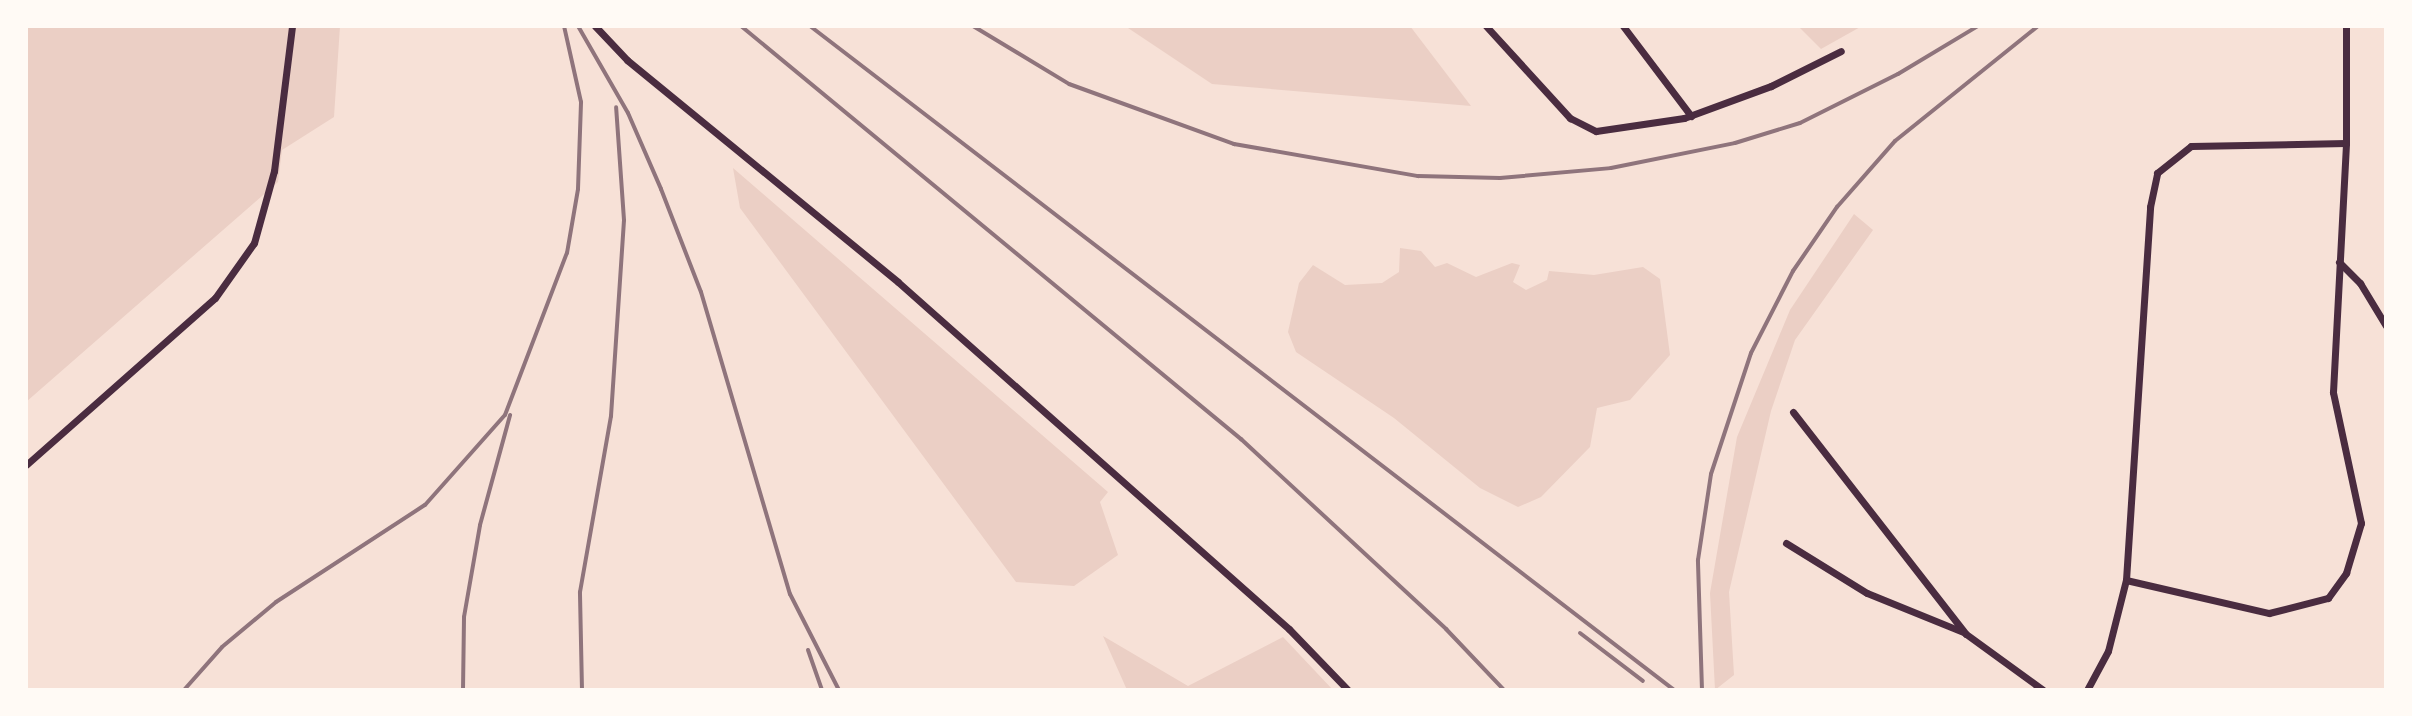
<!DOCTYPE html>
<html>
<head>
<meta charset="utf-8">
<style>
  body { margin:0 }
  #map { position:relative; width:2412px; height:716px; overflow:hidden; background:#f7e1d7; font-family:Lato,sans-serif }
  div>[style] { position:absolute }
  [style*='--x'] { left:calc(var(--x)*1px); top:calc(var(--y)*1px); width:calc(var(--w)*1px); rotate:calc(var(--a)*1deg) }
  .green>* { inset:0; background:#ebcfc5 }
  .minor>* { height:7px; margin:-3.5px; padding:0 3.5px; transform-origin:3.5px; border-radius:3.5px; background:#4a2c40 }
  .rail>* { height:4px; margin:-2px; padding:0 2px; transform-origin:2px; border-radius:2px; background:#8f747c }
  span { translate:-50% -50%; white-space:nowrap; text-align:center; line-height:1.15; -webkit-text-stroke:8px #fffaf5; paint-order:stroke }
  .frame { position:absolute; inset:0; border:28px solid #fffaf5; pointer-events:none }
</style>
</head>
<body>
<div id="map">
  <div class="green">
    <div style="clip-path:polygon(26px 26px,340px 26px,334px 117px,282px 150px,278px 182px,26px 402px)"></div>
    <div style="clip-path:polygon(1125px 26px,1410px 26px,1471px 106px,1212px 84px)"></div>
    <div style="clip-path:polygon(1798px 26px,1862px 26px,1821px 49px)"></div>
    <div style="clip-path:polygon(733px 168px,1108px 492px,1100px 502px,1118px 555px,1074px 586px,1016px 582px,740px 208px)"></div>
    <div style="clip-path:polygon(1854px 214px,1873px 230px,1795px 340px,1771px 411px,1729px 592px,1734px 675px,1715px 690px,1710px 593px,1737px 437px,1790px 310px)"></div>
    <div style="clip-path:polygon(1400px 248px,1421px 251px,1435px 267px,1447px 263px,1476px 277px,1512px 263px,1520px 265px,1513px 282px,1526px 290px,1547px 280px,1549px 271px,1594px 275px,1643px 267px,1660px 279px,1670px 355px,1630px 400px,1597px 408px,1590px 447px,1541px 497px,1518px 507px,1480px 488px,1394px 418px,1296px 352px,1288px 332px,1299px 283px,1313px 265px,1345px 285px,1382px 283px,1399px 272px)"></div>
    <div style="clip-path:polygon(1103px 636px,1188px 686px,1283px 637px,1333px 690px,1127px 690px)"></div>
  </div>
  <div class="minor">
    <div style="--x:595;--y:26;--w:47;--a:46.7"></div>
    <div style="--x:627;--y:60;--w:350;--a:39.3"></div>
    <div style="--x:898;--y:282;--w:523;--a:41.59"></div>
    <div style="--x:1289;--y:629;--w:85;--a:46"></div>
    <div style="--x:1486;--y:26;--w:125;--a:47.6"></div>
    <div style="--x:1570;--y:118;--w:29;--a:27"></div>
    <div style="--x:1596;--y:131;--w:89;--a:-8.4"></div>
    <div style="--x:1684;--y:118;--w:93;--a:-20.2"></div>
    <div style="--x:1771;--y:86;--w:78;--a:-26.6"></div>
    <div style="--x:1623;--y:26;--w:113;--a:52.9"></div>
    <div style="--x:2339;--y:262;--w:30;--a:45"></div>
    <div style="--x:2360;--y:283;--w:50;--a:58.8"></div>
    <div style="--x:1793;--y:412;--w:281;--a:52.1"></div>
    <div style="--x:1966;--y:634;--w:95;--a:36"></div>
    <div style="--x:26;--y:465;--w:252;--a:-41.5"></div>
    <div style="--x:215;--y:298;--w:67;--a:-54.7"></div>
    <div style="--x:254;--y:243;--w:75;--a:-74.5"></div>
    <div style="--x:274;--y:171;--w:146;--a:-82.9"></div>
    <div style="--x:1786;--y:543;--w:95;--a:31.7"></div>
    <div style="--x:1867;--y:593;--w:104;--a:22.1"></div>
    <div style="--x:2126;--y:580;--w:374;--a:-86.3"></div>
    <div style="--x:2150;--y:207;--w:35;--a:-78"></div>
    <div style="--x:2157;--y:173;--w:43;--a:-38.5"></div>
    <div style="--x:2191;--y:146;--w:155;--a:-1.1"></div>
    <div style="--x:2087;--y:690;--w:44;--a:-61.7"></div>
    <div style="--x:2108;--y:651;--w:73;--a:-75.8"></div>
    <div style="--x:2126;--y:580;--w:147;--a:13"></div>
    <div style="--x:2269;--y:613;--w:61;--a:-14.3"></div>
    <div style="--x:2328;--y:598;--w:31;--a:-54"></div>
    <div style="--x:2346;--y:573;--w:52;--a:-73.3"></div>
    <div style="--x:2361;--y:523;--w:134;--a:-102.1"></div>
    <div style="--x:2333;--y:392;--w:249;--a:-87"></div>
    <div style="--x:2346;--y:143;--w:117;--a:-90"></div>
  </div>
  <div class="rail">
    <div style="--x:578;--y:26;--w:100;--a:60.1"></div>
    <div style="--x:628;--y:113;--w:83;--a:66.5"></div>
    <div style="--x:661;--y:189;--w:110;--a:68.8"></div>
    <div style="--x:701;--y:292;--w:315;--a:73.6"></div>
    <div style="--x:790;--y:594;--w:108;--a:63"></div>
    <div style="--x:741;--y:26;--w:649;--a:39.56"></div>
    <div style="--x:1241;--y:439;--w:280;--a:42.8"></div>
    <div style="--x:1446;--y:629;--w:84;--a:46.4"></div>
    <div style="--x:810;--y:26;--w:1090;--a:37.54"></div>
    <div style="--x:973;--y:26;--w:112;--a:31.1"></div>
    <div style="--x:1069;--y:84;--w:176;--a:20"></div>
    <div style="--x:1234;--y:144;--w:187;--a:9.9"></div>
    <div style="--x:1418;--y:176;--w:82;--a:1.4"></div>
    <div style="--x:1500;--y:178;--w:111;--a:-5.1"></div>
    <div style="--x:1611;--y:168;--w:126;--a:-11.4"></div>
    <div style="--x:1735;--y:143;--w:68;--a:-17.1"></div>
    <div style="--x:1800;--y:123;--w:110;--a:-26.6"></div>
    <div style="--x:1898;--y:74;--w:93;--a:-31"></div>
    <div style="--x:1580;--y:633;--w:79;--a:37.3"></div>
    <div style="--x:808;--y:650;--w:42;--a:70.7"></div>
    <div style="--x:184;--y:690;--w:57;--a:-48.5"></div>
    <div style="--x:222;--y:647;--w:70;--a:-39.8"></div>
    <div style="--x:276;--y:602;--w:178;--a:-33.1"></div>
    <div style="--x:425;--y:505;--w:120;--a:-48.4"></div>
    <div style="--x:505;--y:415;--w:173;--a:-69.1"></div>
    <div style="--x:567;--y:253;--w:65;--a:-80.2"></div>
    <div style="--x:578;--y:189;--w:87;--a:-88"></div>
    <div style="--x:581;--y:102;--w:78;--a:-102.6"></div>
    <div style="--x:463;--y:690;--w:73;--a:-89.2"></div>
    <div style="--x:464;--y:617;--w:93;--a:-80.1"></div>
    <div style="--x:480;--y:525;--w:114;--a:-74.7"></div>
    <div style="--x:582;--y:690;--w:98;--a:-91.2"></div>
    <div style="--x:580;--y:592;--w:179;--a:-80"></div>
    <div style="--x:611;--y:416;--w:196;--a:-86.2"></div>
    <div style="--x:624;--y:220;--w:113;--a:-94"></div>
    <div style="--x:1702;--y:690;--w:130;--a:-91.8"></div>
    <div style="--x:1698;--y:560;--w:87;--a:-81.4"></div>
    <div style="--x:1711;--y:474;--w:127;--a:-71.7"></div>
    <div style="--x:1751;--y:353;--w:92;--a:-62.9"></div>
    <div style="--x:1793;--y:271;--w:78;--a:-55.5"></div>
    <div style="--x:1837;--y:207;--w:88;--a:-48.7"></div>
    <div style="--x:1895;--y:141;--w:184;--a:-38.8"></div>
  </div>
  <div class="frame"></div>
</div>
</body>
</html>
